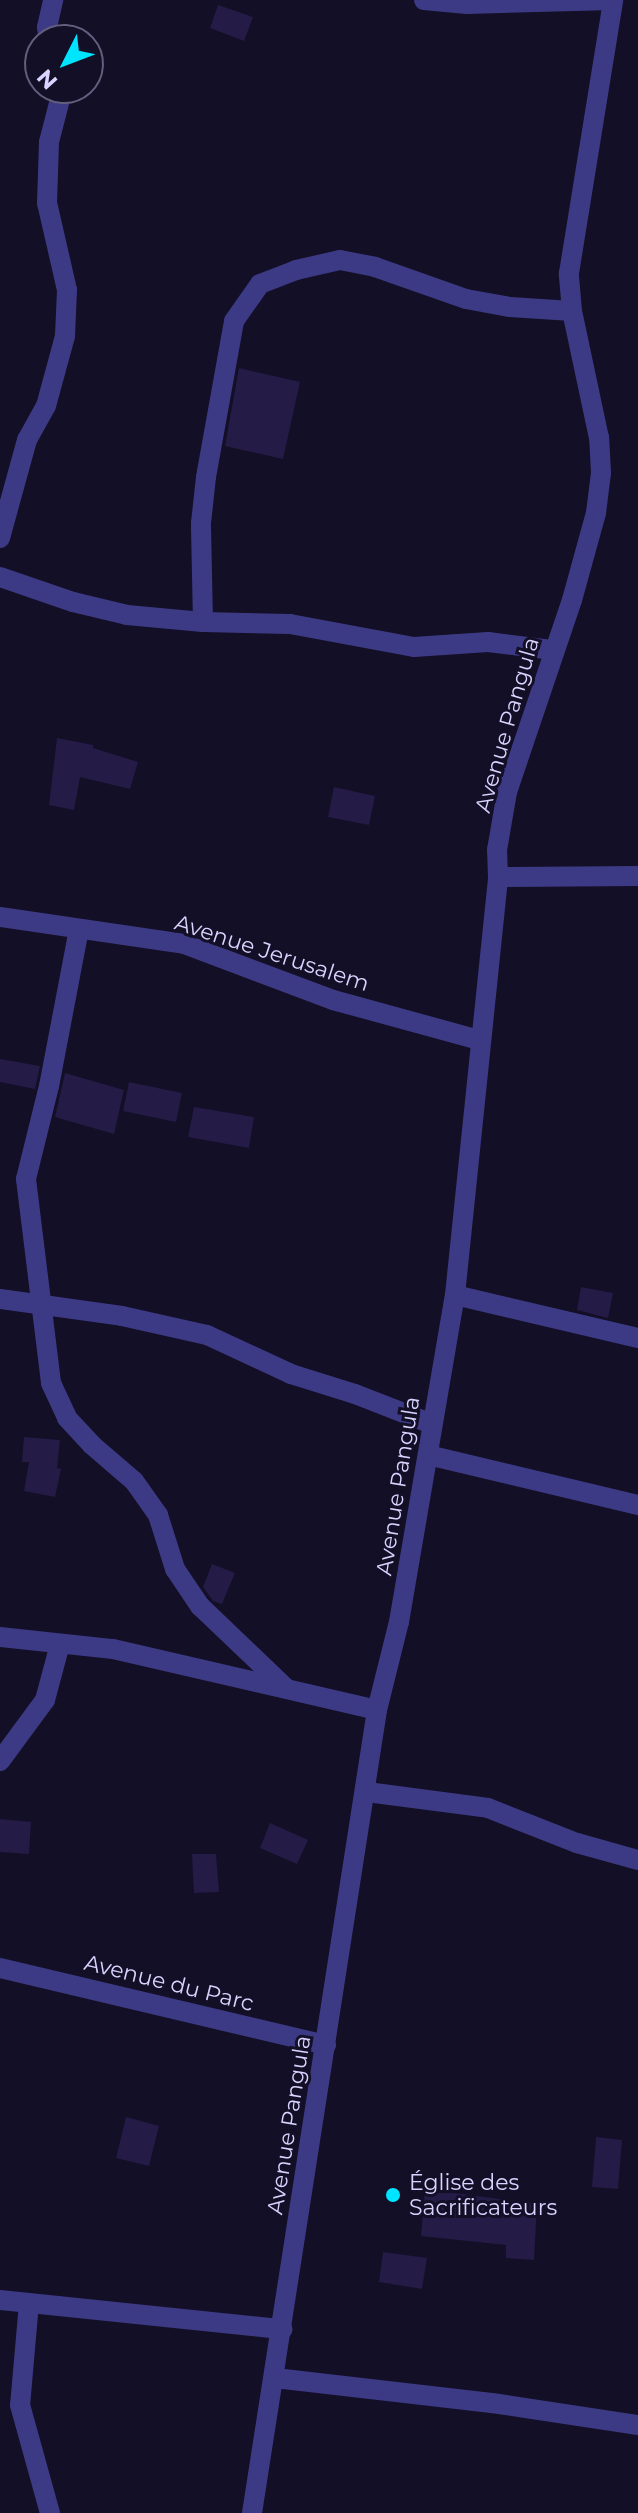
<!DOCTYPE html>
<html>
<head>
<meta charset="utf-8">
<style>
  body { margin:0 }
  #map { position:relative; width:638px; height:2513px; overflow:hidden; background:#130f26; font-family:Montserrat,sans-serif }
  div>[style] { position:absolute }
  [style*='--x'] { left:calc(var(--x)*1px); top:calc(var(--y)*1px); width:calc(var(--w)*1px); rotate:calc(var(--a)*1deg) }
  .building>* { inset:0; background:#241b47 }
  .minor>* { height:20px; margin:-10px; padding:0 10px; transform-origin:10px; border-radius:10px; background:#3d3a85 }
  .dots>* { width:22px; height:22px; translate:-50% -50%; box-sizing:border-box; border:4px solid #130f26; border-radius:50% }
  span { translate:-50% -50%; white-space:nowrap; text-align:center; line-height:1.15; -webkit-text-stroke:6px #130f26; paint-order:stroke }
  .street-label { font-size:22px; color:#d9d4ff }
  .poi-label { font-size:22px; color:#d9d4ff }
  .left { translate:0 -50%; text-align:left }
  .north { position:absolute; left:24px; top:24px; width:80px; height:80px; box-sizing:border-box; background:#130f26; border:2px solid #625e7d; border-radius:50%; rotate:228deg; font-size:22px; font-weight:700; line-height:32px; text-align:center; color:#d9d4ff }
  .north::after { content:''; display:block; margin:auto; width:28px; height:36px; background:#00e5ff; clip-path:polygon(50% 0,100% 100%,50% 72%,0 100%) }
</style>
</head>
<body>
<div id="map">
  <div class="building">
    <div style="clip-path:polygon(218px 5px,253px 17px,244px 41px,210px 28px)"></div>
    <div style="clip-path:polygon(239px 368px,300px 382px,283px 459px,225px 446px)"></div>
    <div style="clip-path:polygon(57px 738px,93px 745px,93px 748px,138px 762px,130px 789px,80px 777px,74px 810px,49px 805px)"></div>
    <div style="clip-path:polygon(334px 787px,375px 796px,369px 825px,328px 817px)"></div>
    <div style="clip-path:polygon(0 1059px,40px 1066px,35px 1089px,0 1082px)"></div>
    <div style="clip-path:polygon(65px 1073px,124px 1090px,114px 1134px,55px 1117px)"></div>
    <div style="clip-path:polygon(129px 1082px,182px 1093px,176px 1122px,123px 1111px)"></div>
    <div style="clip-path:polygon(194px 1107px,254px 1117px,249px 1148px,188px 1137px)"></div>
    <div style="clip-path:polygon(581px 1287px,613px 1293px,608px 1318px,577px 1310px)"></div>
    <div style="clip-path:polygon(24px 1437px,60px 1440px,57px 1468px,61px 1469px,55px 1497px,24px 1491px,29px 1462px,22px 1462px)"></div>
    <div style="clip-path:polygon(212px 1564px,235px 1573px,222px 1604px,213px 1601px,203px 1587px)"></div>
    <div style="clip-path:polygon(0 1819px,31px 1822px,29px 1854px,0 1852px)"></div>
    <div style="clip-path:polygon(270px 1823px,308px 1840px,297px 1864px,260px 1848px)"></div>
    <div style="clip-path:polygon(192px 1854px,216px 1854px,219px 1892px,194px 1893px)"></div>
    <div style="clip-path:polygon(126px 2117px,159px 2126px,149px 2166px,116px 2158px)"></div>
    <div style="clip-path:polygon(596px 2137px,622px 2140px,618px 2189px,592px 2187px)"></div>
    <div style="clip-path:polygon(425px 2189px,537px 2204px,534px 2260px,506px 2258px,506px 2245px,421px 2236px)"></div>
    <div style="clip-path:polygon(383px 2252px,427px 2258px,422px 2289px,379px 2282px)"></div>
  </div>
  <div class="minor">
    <div style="--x:424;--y:0;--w:43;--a:5.3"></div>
    <div style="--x:467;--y:4;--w:146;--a:-1.6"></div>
    <div style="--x:49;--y:40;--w:13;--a:-99"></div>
    <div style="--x:47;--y:27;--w:28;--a:-77"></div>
    <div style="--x:0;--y:538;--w:102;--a:-74.6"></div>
    <div style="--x:27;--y:440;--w:39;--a:-61"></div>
    <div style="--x:46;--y:406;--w:73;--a:-74.8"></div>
    <div style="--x:65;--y:336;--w:46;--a:-87.5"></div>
    <div style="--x:67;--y:290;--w:89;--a:-102.9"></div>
    <div style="--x:47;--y:203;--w:61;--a:-88.1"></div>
    <div style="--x:49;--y:142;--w:56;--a:-75.5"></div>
    <div style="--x:0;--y:577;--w:77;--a:18.9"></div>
    <div style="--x:73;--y:602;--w:56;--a:13.5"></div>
    <div style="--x:127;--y:615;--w:76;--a:5.3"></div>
    <div style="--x:203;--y:622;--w:87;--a:1.3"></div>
    <div style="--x:290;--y:624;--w:126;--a:10.5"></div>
    <div style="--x:414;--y:647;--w:74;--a:-3.9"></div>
    <div style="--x:488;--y:642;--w:64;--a:7.1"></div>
    <div style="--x:203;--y:622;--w:99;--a:-91.2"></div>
    <div style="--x:201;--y:523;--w:46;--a:-83.8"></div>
    <div style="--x:206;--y:477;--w:158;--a:-79.8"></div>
    <div style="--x:234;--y:321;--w:45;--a:-54.9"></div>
    <div style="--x:260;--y:284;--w:39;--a:-21"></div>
    <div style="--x:296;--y:270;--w:45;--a:-12.8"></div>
    <div style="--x:340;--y:260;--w:36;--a:11"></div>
    <div style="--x:375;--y:267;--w:96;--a:19.4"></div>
    <div style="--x:466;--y:299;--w:45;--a:10.3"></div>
    <div style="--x:510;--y:307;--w:62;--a:3.7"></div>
    <div style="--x:498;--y:877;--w:140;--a:-0.4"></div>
    <div style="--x:0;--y:917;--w:186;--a:8.3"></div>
    <div style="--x:184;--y:944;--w:159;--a:20.6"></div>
    <div style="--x:333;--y:1000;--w:151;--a:15.3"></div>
    <div style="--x:79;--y:929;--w:160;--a:100.8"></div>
    <div style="--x:49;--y:1086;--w:96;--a:103.9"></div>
    <div style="--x:26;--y:1179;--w:206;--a:83"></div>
    <div style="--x:51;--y:1383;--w:38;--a:65"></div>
    <div style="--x:67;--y:1418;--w:37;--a:47"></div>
    <div style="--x:92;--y:1445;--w:55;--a:40.6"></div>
    <div style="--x:134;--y:1481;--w:42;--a:54.8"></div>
    <div style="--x:158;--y:1515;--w:57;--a:72.5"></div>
    <div style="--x:175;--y:1569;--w:45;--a:56"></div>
    <div style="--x:200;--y:1606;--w:120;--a:43.7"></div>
    <div style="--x:455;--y:1295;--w:188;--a:13.2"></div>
    <div style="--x:0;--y:1299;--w:123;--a:7.9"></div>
    <div style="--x:122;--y:1316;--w:87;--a:12.6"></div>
    <div style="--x:207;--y:1335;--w:93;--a:24.9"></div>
    <div style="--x:291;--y:1374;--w:67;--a:17.4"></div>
    <div style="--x:355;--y:1394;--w:83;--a:21.3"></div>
    <div style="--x:428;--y:1455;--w:216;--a:13.4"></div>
    <div style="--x:0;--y:1637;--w:114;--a:6.1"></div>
    <div style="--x:113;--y:1649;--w:271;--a:13"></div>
    <div style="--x:0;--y:1761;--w:76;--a:-53.6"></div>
    <div style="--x:45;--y:1700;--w:58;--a:-75"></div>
    <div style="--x:367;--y:1792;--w:122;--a:7.5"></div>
    <div style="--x:488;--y:1808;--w:96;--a:21.5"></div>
    <div style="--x:577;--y:1843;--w:63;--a:15.6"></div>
    <div style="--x:0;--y:1968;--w:335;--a:13.3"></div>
    <div style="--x:0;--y:2300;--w:284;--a:5.9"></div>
    <div style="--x:29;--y:2303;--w:102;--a:95"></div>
    <div style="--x:20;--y:2405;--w:112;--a:74.5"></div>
    <div style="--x:275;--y:2378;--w:218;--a:6.6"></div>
    <div style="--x:492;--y:2403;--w:148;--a:8.6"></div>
    <div style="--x:252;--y:2513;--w:813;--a:-81.15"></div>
    <div style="--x:377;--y:1710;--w:91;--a:-76"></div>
    <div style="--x:399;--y:1622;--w:332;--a:-80.3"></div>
    <div style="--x:455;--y:1295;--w:420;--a:-84.1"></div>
    <div style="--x:498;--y:877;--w:27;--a:-92"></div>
    <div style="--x:497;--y:850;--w:59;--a:-80.2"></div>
    <div style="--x:507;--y:792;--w:203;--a:-71.3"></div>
    <div style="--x:572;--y:600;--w:90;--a:-74.6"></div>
    <div style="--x:596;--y:513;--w:40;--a:-82.9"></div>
    <div style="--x:601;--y:473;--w:35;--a:-93"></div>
    <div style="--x:599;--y:438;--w:130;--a:-102"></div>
    <div style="--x:572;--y:311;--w:38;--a:-95"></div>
    <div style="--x:569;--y:273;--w:277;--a:-80.8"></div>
  </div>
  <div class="dots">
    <div style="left:393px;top:2195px;background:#00e5ff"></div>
  </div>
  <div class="street-label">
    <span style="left:507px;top:725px;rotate:-74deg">Avenue Pangula</span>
    <span style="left:272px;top:953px;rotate:18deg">Avenue Jerusalem</span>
    <span style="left:398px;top:1486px;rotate:-81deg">Avenue Pangula</span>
    <span style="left:169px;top:1983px;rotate:14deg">Avenue du Parc</span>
    <span style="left:289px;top:2125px;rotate:-81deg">Avenue Pangula</span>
  </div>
  <div class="poi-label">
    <span class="left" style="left:409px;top:2195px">Église des<br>Sacrificateurs</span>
  </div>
  <div class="north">N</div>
</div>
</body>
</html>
